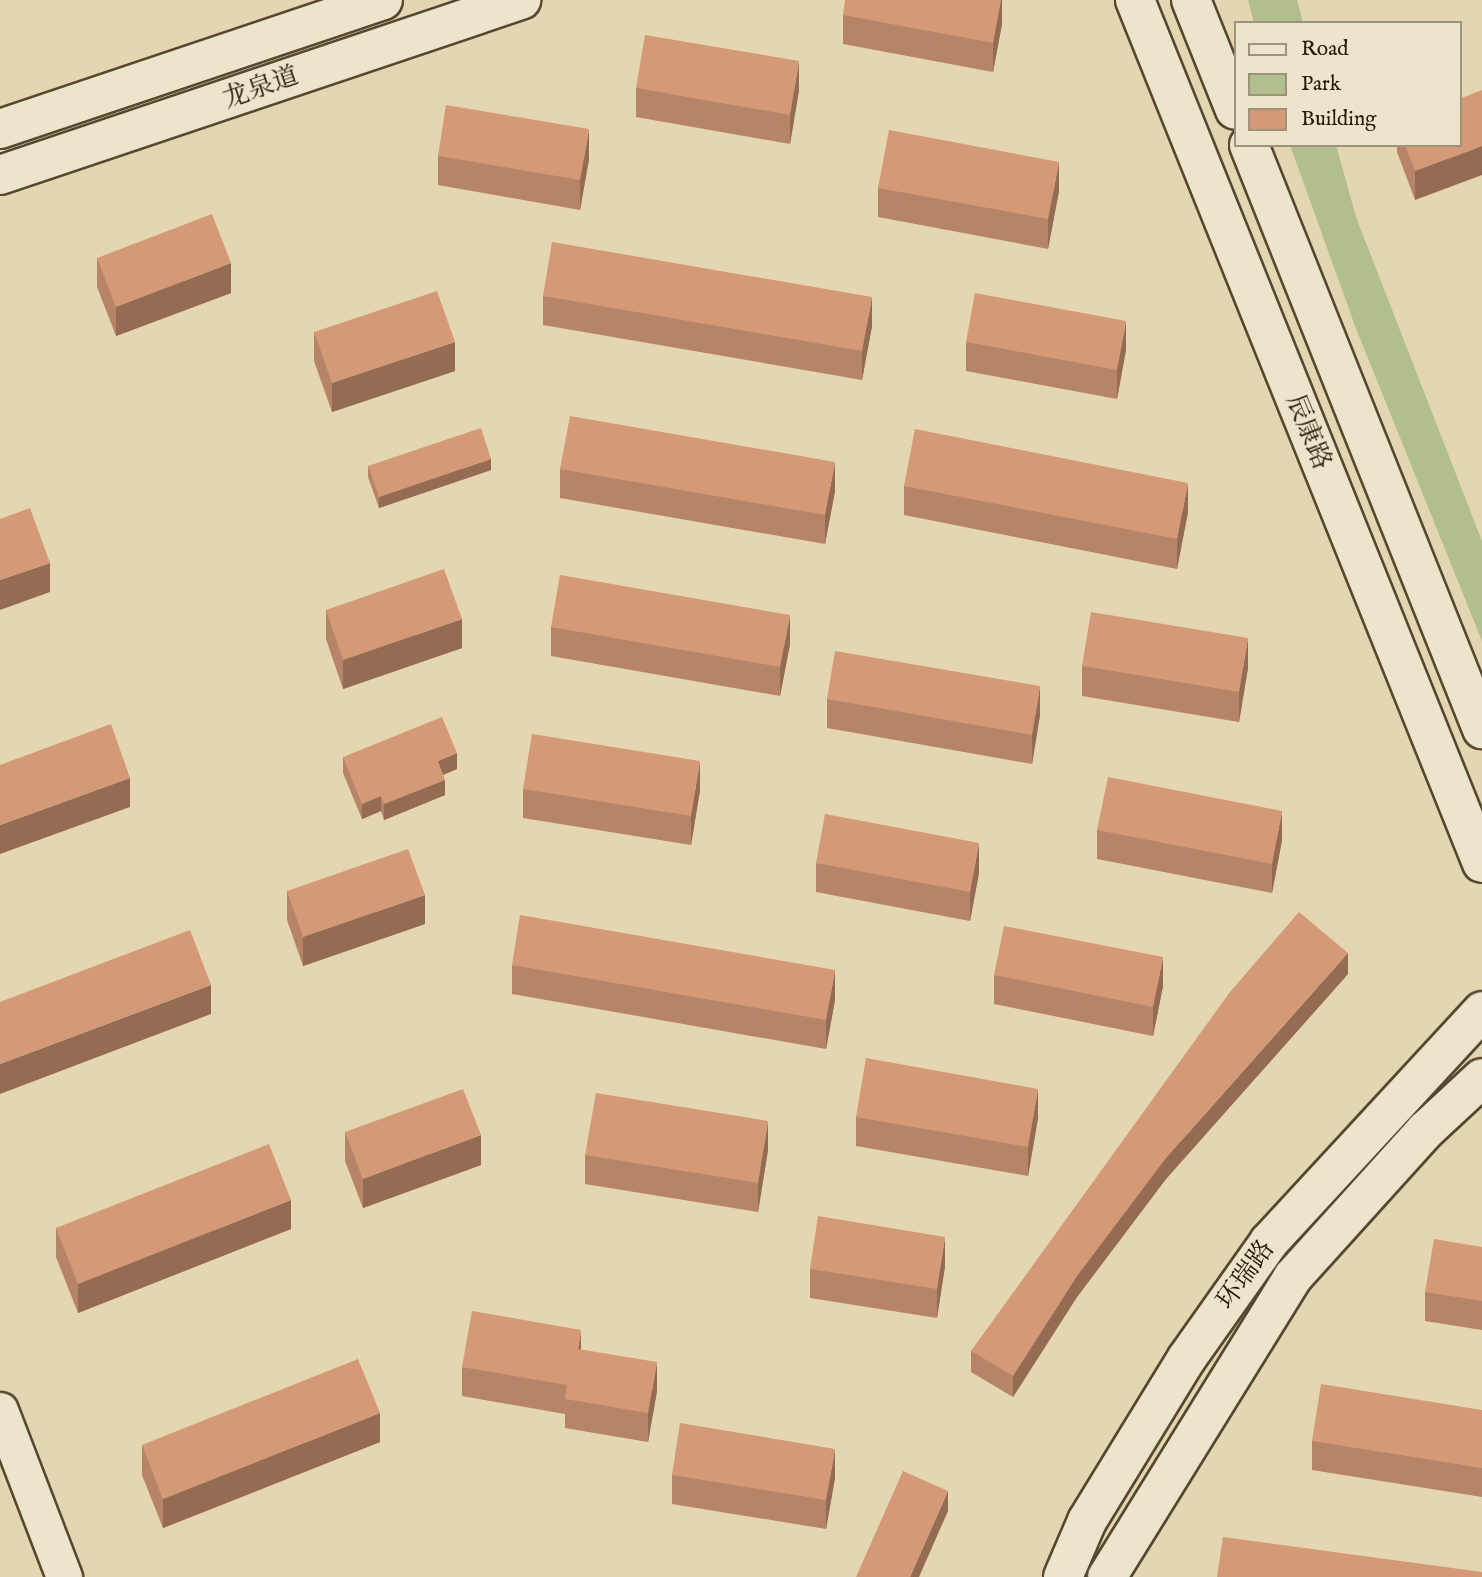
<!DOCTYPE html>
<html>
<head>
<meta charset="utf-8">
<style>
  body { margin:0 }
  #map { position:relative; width:1482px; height:1577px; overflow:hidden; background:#e4d6b0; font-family:"IM FELL English","Noto Serif SC",serif }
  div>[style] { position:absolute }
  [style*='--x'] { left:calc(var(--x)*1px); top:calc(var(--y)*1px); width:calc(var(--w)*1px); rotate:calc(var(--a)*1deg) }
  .green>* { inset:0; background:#b1be8e }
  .roads { filter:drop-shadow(2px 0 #564830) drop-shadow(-2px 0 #564830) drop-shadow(0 2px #564830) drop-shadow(0 -2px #564830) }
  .minor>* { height:35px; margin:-17.5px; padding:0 17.5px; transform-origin:17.5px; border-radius:17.5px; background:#ede4cc }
  .tertiary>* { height:38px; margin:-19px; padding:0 19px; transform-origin:19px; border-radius:19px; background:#ede4cc }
  .secondary>* { height:38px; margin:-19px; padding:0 19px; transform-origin:19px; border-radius:19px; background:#ede4cc }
  .wall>* { inset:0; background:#b68466 }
  .shaded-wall>* { inset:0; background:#946b53 }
  .building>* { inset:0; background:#d49977 }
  span { translate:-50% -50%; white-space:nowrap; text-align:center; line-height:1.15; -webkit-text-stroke:6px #ede4cc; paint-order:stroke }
  .street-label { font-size:26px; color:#271806 }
  .legend { position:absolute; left:1234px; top:21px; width:228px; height:126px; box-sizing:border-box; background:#ede4cc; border:2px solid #9e927d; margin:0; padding:9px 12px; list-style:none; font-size:21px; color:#271806 }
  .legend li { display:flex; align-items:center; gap:14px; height:35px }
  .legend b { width:35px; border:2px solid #9e927d }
</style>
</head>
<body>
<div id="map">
  <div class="green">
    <div style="clip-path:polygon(1248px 0,1297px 0,1303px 23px,1254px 23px)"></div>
    <div style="clip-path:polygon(1290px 145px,1336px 145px,1356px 217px,1482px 541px,1482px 641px,1355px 326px)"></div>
  </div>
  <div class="roads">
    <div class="minor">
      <div style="--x:0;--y:1410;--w:179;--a:69"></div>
    </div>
    <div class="tertiary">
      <div style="--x:1135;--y:0;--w:930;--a:68.1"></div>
      <div style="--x:1191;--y:0;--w:118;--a:68.2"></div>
      <div style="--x:0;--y:129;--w:404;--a:-18.6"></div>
      <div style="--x:1249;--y:145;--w:629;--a:68.25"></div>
      <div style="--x:0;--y:175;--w:550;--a:-18.57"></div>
    </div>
    <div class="secondary">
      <div style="--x:1063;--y:1577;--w:61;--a:-66.8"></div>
      <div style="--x:1087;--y:1521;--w:191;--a:-58.5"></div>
      <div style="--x:1187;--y:1358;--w:142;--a:-54.7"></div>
      <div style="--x:1269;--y:1242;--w:314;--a:-47.3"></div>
      <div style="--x:1107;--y:1577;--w:353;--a:-58.2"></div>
      <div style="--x:1293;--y:1277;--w:198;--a:-47.9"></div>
      <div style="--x:1426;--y:1130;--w:76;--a:-42.9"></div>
    </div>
  </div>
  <div class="wall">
    <div style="clip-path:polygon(1002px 0,1002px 24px,993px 72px,843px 44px,843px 15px)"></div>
    <div style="clip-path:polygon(636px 88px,799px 90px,790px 144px,636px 117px)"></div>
    <div style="clip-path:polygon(1397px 145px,1459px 145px,1415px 200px,1397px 152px)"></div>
    <div style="clip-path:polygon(438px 156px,589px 159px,580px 210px,438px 185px)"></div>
    <div style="clip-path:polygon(878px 188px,1059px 191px,1048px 249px,878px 217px)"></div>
    <div style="clip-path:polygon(97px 258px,231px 293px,116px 336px,97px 287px)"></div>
    <div style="clip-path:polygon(543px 296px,872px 326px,862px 380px,543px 325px)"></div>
    <div style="clip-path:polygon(314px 332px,455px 371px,332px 412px,314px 361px)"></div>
    <div style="clip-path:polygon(966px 342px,1126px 350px,1117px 399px,966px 371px)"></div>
    <div style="clip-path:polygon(368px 466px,491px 470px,379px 508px,368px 477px)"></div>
    <div style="clip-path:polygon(560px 469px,835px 491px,825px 544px,560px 498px)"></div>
    <div style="clip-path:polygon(904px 486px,1188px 512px,1177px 569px,904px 515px)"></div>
    <div style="clip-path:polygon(326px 610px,462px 648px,343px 689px,326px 639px)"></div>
    <div style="clip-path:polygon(551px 627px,790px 644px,780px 696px,551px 656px)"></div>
    <div style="clip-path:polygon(1082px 666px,1248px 668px,1239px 722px,1082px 696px)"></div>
    <div style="clip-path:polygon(827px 699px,1040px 715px,1032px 764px,827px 728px)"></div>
    <div style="clip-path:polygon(343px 757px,457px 769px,443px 775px,445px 795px,384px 820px,381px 811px,362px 819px,343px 773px)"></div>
    <div style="clip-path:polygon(523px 789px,700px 790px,691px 845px,523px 818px)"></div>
    <div style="clip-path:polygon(1097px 830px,1282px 840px,1272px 893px,1097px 859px)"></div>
    <div style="clip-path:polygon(816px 863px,979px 873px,970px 921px,816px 892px)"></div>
    <div style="clip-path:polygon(287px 891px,425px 924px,303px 966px,287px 920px)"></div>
    <div style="clip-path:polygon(512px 965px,835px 1000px,826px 1049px,512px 994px)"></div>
    <div style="clip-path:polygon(1348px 974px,1166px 1179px,1077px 1297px,1013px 1397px,971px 1372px,971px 1351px)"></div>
    <div style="clip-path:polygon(994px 975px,1163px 986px,1153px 1036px,994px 1004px)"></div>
    <div style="clip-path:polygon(856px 1117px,1038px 1118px,1028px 1176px,856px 1146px)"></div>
    <div style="clip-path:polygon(345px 1132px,481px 1165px,363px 1208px,345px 1161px)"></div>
    <div style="clip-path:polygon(768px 1150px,758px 1212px,585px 1184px,585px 1155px)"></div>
    <div style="clip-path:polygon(56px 1228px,291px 1229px,78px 1313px,56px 1257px)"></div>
    <div style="clip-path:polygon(1482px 1247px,1482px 1330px,1425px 1321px,1425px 1292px)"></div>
    <div style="clip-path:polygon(945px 1266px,937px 1318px,810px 1298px,810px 1269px)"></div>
    <div style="clip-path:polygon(462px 1367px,657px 1391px,648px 1442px,565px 1428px,565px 1414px,462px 1396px)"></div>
    <div style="clip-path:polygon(1482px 1410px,1482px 1497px,1312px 1470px,1312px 1441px)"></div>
    <div style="clip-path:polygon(380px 1442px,163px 1528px,142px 1475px,142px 1445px)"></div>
    <div style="clip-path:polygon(672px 1475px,835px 1478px,826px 1529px,672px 1504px)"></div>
  </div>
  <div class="shaded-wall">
    <div style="clip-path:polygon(1001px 0,1002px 0,1002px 24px,993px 72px,993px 43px)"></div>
    <div style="clip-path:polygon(799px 61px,799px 90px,790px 144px,790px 115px)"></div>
    <div style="clip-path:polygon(589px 129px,589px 159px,580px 210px,580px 180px)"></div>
    <div style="clip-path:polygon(1482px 146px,1482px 175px,1415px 200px,1415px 171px)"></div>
    <div style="clip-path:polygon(1059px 162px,1059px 191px,1048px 249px,1048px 219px)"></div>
    <div style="clip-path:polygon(231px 263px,231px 293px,116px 336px,116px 307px)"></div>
    <div style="clip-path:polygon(872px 297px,872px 326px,862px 380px,862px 351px)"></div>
    <div style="clip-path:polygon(1126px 321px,1126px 350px,1117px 399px,1117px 370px)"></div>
    <div style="clip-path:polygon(455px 342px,455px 371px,332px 412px,332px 383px)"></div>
    <div style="clip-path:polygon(491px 459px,491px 470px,379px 508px,379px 497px)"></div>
    <div style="clip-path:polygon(835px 462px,835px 491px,825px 544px,825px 515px)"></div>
    <div style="clip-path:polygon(1188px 483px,1188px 512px,1177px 569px,1177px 539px)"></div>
    <div style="clip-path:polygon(50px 563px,50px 592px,0 610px,0 580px)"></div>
    <div style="clip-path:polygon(790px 615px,790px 644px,780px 696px,780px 667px)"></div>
    <div style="clip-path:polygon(462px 619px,462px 648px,343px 689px,343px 660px)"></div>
    <div style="clip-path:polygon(1248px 638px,1248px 668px,1239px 722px,1239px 692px)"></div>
    <div style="clip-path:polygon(1040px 686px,1040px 715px,1032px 764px,1032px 735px)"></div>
    <div style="clip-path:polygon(457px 753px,457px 769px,438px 777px,438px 761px)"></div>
    <div style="clip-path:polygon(700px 761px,700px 790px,691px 845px,691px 816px)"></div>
    <div style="clip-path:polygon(130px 778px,130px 807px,0 854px,0 825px)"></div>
    <div style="clip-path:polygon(445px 780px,445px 795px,384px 820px,384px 804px)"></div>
    <div style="clip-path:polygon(381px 796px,381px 811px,362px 819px,362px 804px)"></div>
    <div style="clip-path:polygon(1282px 811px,1282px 840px,1272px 893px,1272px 864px)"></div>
    <div style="clip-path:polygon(979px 843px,979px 873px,970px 921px,970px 892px)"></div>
    <div style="clip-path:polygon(425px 895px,425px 924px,303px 966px,303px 937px)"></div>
    <div style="clip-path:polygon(1348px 953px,1348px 974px,1166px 1179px,1077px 1297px,1013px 1397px,1013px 1376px,1077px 1276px,1166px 1158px)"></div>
    <div style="clip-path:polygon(1163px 957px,1163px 986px,1153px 1036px,1153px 1007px)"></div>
    <div style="clip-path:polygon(835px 970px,835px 1000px,826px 1049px,826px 1020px)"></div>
    <div style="clip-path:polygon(211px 985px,211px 1014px,0 1094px,0 1064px)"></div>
    <div style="clip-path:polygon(1038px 1089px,1038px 1118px,1028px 1176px,1028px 1147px)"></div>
    <div style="clip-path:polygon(768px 1121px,768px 1150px,758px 1212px,758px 1183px)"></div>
    <div style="clip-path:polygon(481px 1135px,481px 1165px,363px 1208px,363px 1179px)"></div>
    <div style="clip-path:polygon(291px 1200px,291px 1229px,78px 1313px,78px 1284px)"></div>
    <div style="clip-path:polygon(945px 1237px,945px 1266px,937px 1318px,937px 1289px)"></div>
    <div style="clip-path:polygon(581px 1330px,581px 1359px,578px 1349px)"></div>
    <div style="clip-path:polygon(657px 1362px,657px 1391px,648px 1442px,648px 1413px)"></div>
    <div style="clip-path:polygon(380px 1413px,380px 1442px,163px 1528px,163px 1499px)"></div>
    <div style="clip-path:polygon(835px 1449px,835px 1478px,826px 1529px,826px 1500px)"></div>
    <div style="clip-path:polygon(948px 1491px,948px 1511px,919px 1577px,910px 1577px)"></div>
  </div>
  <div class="building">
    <div style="clip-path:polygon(845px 0,1001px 0,993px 43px,843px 15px)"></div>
    <div style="clip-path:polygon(645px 35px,799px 61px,790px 115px,636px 88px)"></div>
    <div style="clip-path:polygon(1482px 90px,1482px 146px,1415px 171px,1405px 145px,1459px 145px,1459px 99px)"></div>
    <div style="clip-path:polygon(446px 105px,589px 129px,580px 180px,438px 156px)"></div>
    <div style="clip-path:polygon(889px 130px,1059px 162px,1048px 219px,878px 188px)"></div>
    <div style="clip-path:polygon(212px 214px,231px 263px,116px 307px,97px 258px)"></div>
    <div style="clip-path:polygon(552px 242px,872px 297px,862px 351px,543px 296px)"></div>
    <div style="clip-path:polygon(437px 291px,455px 342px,332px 383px,314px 332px)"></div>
    <div style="clip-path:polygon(975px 293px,1126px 321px,1117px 370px,966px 342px)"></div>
    <div style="clip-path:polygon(570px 416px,835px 462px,825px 515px,560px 469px)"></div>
    <div style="clip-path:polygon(481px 428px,491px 459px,379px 497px,368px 466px)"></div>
    <div style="clip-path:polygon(915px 429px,1188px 483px,1177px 539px,904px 486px)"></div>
    <div style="clip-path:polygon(30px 508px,50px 563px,0 580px,0 519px)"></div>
    <div style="clip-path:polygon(444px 569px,462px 619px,343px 660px,326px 610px)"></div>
    <div style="clip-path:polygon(560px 575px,790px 615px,780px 667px,551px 627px)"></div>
    <div style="clip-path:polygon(1091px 612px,1248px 638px,1239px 692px,1082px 666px)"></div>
    <div style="clip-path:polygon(835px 651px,1040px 686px,1032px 735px,827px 699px)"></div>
    <div style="clip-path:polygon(442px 717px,457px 753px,438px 761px,445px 780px,384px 804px,381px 796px,362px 804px,343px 757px)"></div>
    <div style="clip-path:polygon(111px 724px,130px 778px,0 825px,0 765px)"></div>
    <div style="clip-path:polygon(532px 734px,700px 761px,691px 816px,523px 789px)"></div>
    <div style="clip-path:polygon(1108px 777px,1282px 811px,1272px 864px,1097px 830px)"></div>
    <div style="clip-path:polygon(825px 814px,979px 843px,970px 892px,816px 863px)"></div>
    <div style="clip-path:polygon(408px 849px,425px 895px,303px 937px,287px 891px)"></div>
    <div style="clip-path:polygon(1299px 912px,1348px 953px,1166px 1158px,1077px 1276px,1013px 1376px,971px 1351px,1230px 992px)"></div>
    <div style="clip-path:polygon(520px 915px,835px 970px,826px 1020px,512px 965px)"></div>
    <div style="clip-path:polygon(1004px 926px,1163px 957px,1153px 1007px,994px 975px)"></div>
    <div style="clip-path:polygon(190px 930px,211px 985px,0 1064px,0 1002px)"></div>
    <div style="clip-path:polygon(866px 1058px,1038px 1089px,1028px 1147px,856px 1117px)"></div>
    <div style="clip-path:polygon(463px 1089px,481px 1135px,363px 1179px,345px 1132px)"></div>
    <div style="clip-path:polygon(596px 1093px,768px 1121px,758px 1183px,585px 1155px)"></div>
    <div style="clip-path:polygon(269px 1144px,291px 1200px,78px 1284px,56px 1228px)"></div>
    <div style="clip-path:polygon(818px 1216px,945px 1237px,937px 1289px,810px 1269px)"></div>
    <div style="clip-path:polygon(1434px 1239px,1482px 1247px,1482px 1301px,1425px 1292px)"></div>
    <div style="clip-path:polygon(472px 1311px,581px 1330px,578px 1349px,657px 1362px,648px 1413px,565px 1399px,567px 1385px,462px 1367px)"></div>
    <div style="clip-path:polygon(358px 1359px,380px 1413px,163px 1499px,142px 1445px)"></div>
    <div style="clip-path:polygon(1321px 1384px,1482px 1410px,1482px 1468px,1312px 1441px)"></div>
    <div style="clip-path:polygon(680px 1423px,835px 1449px,826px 1500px,672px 1475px)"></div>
    <div style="clip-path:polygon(903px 1471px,948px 1491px,910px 1577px,856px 1577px)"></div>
    <div style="clip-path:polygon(1223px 1537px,1482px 1572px,1482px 1577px,1217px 1577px)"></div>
  </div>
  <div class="street-label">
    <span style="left:261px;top:88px;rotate:-19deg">龙泉道</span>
    <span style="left:1308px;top:432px;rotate:68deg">辰康路</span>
    <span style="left:1246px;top:1275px;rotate:-54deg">环瑞路</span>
  </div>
  <ul class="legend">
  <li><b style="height:9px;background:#ede4cc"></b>Road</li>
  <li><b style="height:19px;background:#b1be8e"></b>Park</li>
  <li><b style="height:19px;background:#d49977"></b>Building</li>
  </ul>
</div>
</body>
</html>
